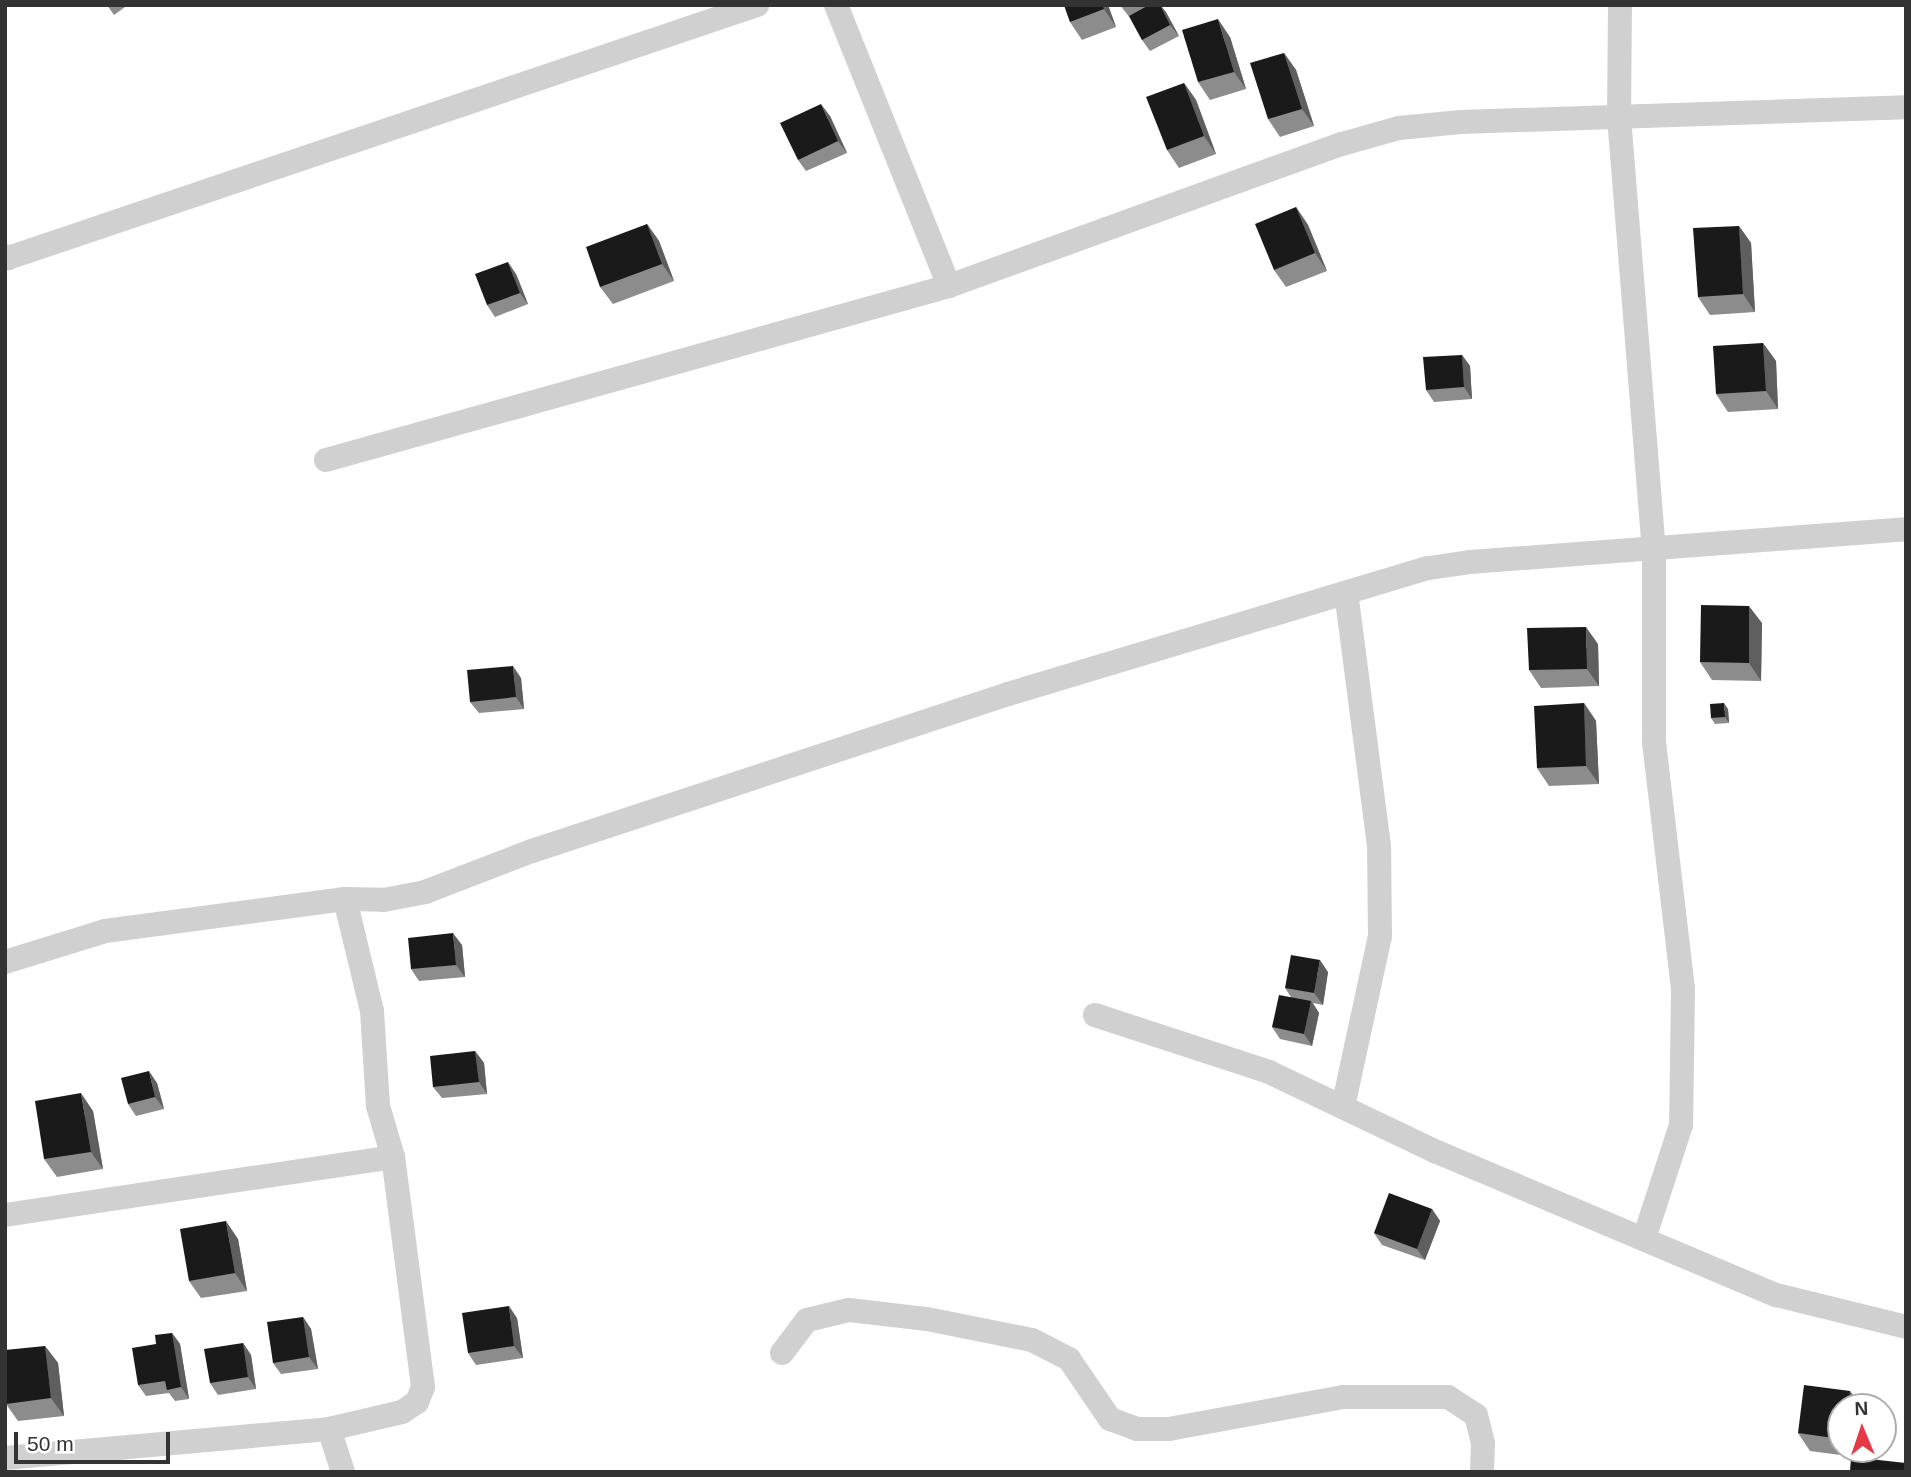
<!DOCTYPE html>
<html>
<head>
<meta charset="utf-8">
<style>
  body { margin:0 }
  #map { position:relative; width:1911px; height:1477px; overflow:hidden; background:#fff; font-family:Helvetica,sans-serif }
  div>[style] { position:absolute }
  [style*='--x'] { left:calc(var(--x)*1px); top:calc(var(--y)*1px); width:calc(var(--w)*1px); rotate:calc(var(--a)*1deg) }
  .minor>* { height:24px; margin:-12px; padding:0 12px; transform-origin:12px; border-radius:12px; background:#d0d0d0 }
  .wall>* { inset:0; background:#8c8c8c }
  .shaded-wall>* { inset:0; background:#5f5f5f }
  .building>* { inset:0; background:#1a1a1a }
  span { translate:-50% -50%; white-space:nowrap; text-align:center; line-height:1.15; -webkit-text-stroke:7px #fff; paint-order:stroke }
  .frame { position:absolute; inset:0; border:7px solid #333; pointer-events:none }
  .north { position:absolute; left:1827px; top:1393px; width:70px; height:70px; box-sizing:border-box; background:#fff; border:2px solid #adadad; border-radius:50%; rotate:358deg; font-size:19px; font-weight:700; line-height:28px; text-align:center; color:#333 }
  .north::after { content:''; display:block; margin:auto; width:24px; height:32px; background:#e63946; clip-path:polygon(50% 0,100% 100%,50% 72%,0 100%) }
  .scale { position:absolute; left:14px; top:1432px; width:156px; height:32px; box-sizing:border-box; border:4px solid #333; border-top:0; padding-left:9px; font-size:21px; line-height:24px; white-space:nowrap; color:#333; -webkit-text-stroke:5px #fff; paint-order:stroke }
</style>
</head>
<body>
<div id="map">
  <div class="minor">
    <div style="--x:836;--y:5;--w:303;--a:68.1"></div>
    <div style="--x:1620;--y:5;--w:112;--a:90.5"></div>
    <div style="--x:1619;--y:117;--w:432;--a:85.4"></div>
    <div style="--x:1654;--y:548;--w:194;--a:90"></div>
    <div style="--x:1654;--y:742;--w:249;--a:83.3"></div>
    <div style="--x:1683;--y:989;--w:136;--a:90.8"></div>
    <div style="--x:1681;--y:1125;--w:120;--a:108"></div>
    <div style="--x:5;--y:256;--w:4;--a:34"></div>
    <div style="--x:8;--y:258;--w:791;--a:-18.66"></div>
    <div style="--x:326;--y:460;--w:647;--a:-15.6"></div>
    <div style="--x:949;--y:286;--w:418;--a:-19.9"></div>
    <div style="--x:1342;--y:144;--w:59;--a:-15.7"></div>
    <div style="--x:1399;--y:128;--w:62;--a:-5.5"></div>
    <div style="--x:1461;--y:122;--w:445;--a:-1.9"></div>
    <div style="--x:5;--y:962;--w:105;--a:-17.2"></div>
    <div style="--x:105;--y:931;--w:242;--a:-7.6"></div>
    <div style="--x:345;--y:899;--w:39;--a:1"></div>
    <div style="--x:384;--y:900;--w:42;--a:-11"></div>
    <div style="--x:425;--y:892;--w:115;--a:-21"></div>
    <div style="--x:532;--y:851;--w:501;--a:-18.25"></div>
    <div style="--x:1008;--y:694;--w:439;--a:-16.7"></div>
    <div style="--x:1429;--y:568;--w:41;--a:-8.3"></div>
    <div style="--x:1470;--y:562;--w:437;--a:-4.3"></div>
    <div style="--x:1095;--y:1015;--w:183;--a:18.1"></div>
    <div style="--x:1269;--y:1072;--w:186;--a:25.5"></div>
    <div style="--x:1437;--y:1152;--w:368;--a:22.9"></div>
    <div style="--x:1776;--y:1295;--w:134;--a:13.8"></div>
    <div style="--x:1343;--y:1107;--w:175;--a:-77.8"></div>
    <div style="--x:1380;--y:936;--w:90;--a:-90.6"></div>
    <div style="--x:1379;--y:846;--w:255;--a:-97.4"></div>
    <div style="--x:5;--y:1215;--w:392;--a:-8.5"></div>
    <div style="--x:782;--y:1353;--w:41;--a:-52.9"></div>
    <div style="--x:807;--y:1320;--w:43;--a:-13.4"></div>
    <div style="--x:849;--y:1310;--w:79;--a:6.6"></div>
    <div style="--x:927;--y:1319;--w:107;--a:11.3"></div>
    <div style="--x:1032;--y:1340;--w:42;--a:27.2"></div>
    <div style="--x:1069;--y:1359;--w:73;--a:55.7"></div>
    <div style="--x:1110;--y:1419;--w:29;--a:20"></div>
    <div style="--x:1137;--y:1429;--w:32;--a:0"></div>
    <div style="--x:1169;--y:1429;--w:177;--a:-10.4"></div>
    <div style="--x:1343;--y:1397;--w:105;--a:0"></div>
    <div style="--x:1448;--y:1397;--w:33;--a:33"></div>
    <div style="--x:1476;--y:1415;--w:29;--a:76"></div>
    <div style="--x:1483;--y:1443;--w:29;--a:92"></div>
    <div style="--x:329;--y:1429;--w:45;--a:72"></div>
    <div style="--x:5;--y:1458;--w:325;--a:-5.1"></div>
    <div style="--x:329;--y:1429;--w:75;--a:-13.1"></div>
    <div style="--x:402;--y:1412;--w:18;--a:-34"></div>
    <div style="--x:417;--y:1402;--w:16;--a:-68"></div>
    <div style="--x:423;--y:1387;--w:232;--a:-97.4"></div>
    <div style="--x:393;--y:1157;--w:53;--a:-106.4"></div>
    <div style="--x:378;--y:1106;--w:95;--a:-93.6"></div>
    <div style="--x:372;--y:1011;--w:115;--a:-103.6"></div>
  </div>
  <div class="wall">
    <div style="clip-path:polygon(107px 5px,124px 5px,125px 7px,114px 15px)"></div>
    <div style="clip-path:polygon(1064px 5px,1108px 5px,1116px 27px,1082px 40px,1070px 22px)"></div>
    <div style="clip-path:polygon(1120px 5px,1161px 5px,1179px 36px,1150px 51px,1142px 40px,1130px 18px)"></div>
    <div style="clip-path:polygon(1230px 37px,1246px 89px,1210px 100px,1198px 82px)"></div>
    <div style="clip-path:polygon(1284px 53px,1296px 70px,1314px 126px,1280px 137px,1268px 119px)"></div>
    <div style="clip-path:polygon(1184px 83px,1196px 100px,1216px 154px,1179px 168px,1167px 150px)"></div>
    <div style="clip-path:polygon(830px 116px,847px 153px,806px 171px,798px 160px)"></div>
    <div style="clip-path:polygon(1296px 207px,1308px 225px,1327px 271px,1286px 287px,1274px 270px)"></div>
    <div style="clip-path:polygon(647px 224px,659px 241px,674px 281px,613px 304px,600px 287px)"></div>
    <div style="clip-path:polygon(1739px 226px,1751px 243px,1755px 312px,1710px 315px,1698px 297px)"></div>
    <div style="clip-path:polygon(516px 274px,528px 304px,495px 317px,487px 305px)"></div>
    <div style="clip-path:polygon(1763px 343px,1776px 361px,1778px 409px,1728px 412px,1716px 394px)"></div>
    <div style="clip-path:polygon(1462px 355px,1470px 366px,1472px 399px,1434px 402px,1426px 390px)"></div>
    <div style="clip-path:polygon(1762px 623px,1761px 681px,1712px 680px,1700px 662px)"></div>
    <div style="clip-path:polygon(1598px 644px,1599px 686px,1541px 688px,1529px 670px)"></div>
    <div style="clip-path:polygon(521px 678px,524px 709px,479px 713px,470px 702px)"></div>
    <div style="clip-path:polygon(1584px 703px,1596px 721px,1599px 784px,1549px 786px,1537px 768px)"></div>
    <div style="clip-path:polygon(1728px 709px,1729px 723px,1715px 724px,1711px 718px)"></div>
    <div style="clip-path:polygon(462px 945px,465px 977px,419px 981px,411px 969px)"></div>
    <div style="clip-path:polygon(1328px 972px,1323px 1005px,1313px 1003px,1319px 1013px,1312px 1046px,1280px 1039px,1272px 1027px,1291px 997px,1285px 988px)"></div>
    <div style="clip-path:polygon(475px 1051px,484px 1063px,487px 1094px,442px 1098px,433px 1087px)"></div>
    <div style="clip-path:polygon(157px 1083px,164px 1109px,136px 1116px,128px 1104px)"></div>
    <div style="clip-path:polygon(93px 1111px,103px 1169px,57px 1177px,44px 1159px)"></div>
    <div style="clip-path:polygon(1432px 1209px,1440px 1221px,1425px 1260px,1382px 1245px,1374px 1233px)"></div>
    <div style="clip-path:polygon(238px 1239px,247px 1291px,201px 1298px,189px 1281px)"></div>
    <div style="clip-path:polygon(303px 1317px,311px 1329px,318px 1369px,281px 1374px,273px 1363px)"></div>
    <div style="clip-path:polygon(517px 1318px,523px 1358px,476px 1365px,468px 1353px)"></div>
    <div style="clip-path:polygon(172px 1333px,180px 1344px,189px 1399px,175px 1401px,169px 1393px,146px 1396px,138px 1385px,156px 1344px)"></div>
    <div style="clip-path:polygon(243px 1343px,251px 1355px,256px 1389px,218px 1395px,210px 1383px)"></div>
    <div style="clip-path:polygon(45px 1346px,58px 1363px,64px 1416px,18px 1421px,6px 1404px)"></div>
    <div style="clip-path:polygon(1850px 1391px,1861px 1407px,1841px 1407px,1841px 1449px,1857px 1449px,1856px 1457px,1810px 1451px,1798px 1433px)"></div>
  </div>
  <div class="shaded-wall">
    <div style="clip-path:polygon(1103px 5px,1108px 5px,1116px 27px,1104px 9px)"></div>
    <div style="clip-path:polygon(1160px 5px,1166px 12px,1179px 36px,1170px 25px)"></div>
    <div style="clip-path:polygon(1218px 19px,1230px 37px,1246px 89px,1234px 72px)"></div>
    <div style="clip-path:polygon(1284px 53px,1296px 70px,1314px 126px,1302px 109px)"></div>
    <div style="clip-path:polygon(1184px 83px,1196px 100px,1216px 154px,1204px 136px)"></div>
    <div style="clip-path:polygon(821px 104px,830px 116px,847px 153px,838px 141px)"></div>
    <div style="clip-path:polygon(1296px 207px,1308px 225px,1327px 271px,1315px 253px)"></div>
    <div style="clip-path:polygon(647px 224px,659px 241px,674px 281px,662px 264px)"></div>
    <div style="clip-path:polygon(1739px 226px,1751px 243px,1755px 312px,1743px 294px)"></div>
    <div style="clip-path:polygon(508px 262px,516px 274px,528px 304px,520px 293px)"></div>
    <div style="clip-path:polygon(1763px 343px,1776px 361px,1778px 409px,1766px 391px)"></div>
    <div style="clip-path:polygon(1462px 355px,1470px 366px,1472px 399px,1464px 387px)"></div>
    <div style="clip-path:polygon(1749px 606px,1762px 623px,1761px 681px,1749px 663px)"></div>
    <div style="clip-path:polygon(1586px 627px,1598px 644px,1599px 686px,1587px 669px)"></div>
    <div style="clip-path:polygon(513px 666px,521px 678px,524px 709px,516px 697px)"></div>
    <div style="clip-path:polygon(1584px 703px,1596px 721px,1599px 784px,1586px 766px)"></div>
    <div style="clip-path:polygon(1724px 703px,1728px 709px,1729px 723px,1725px 717px)"></div>
    <div style="clip-path:polygon(453px 933px,462px 945px,465px 977px,456px 965px)"></div>
    <div style="clip-path:polygon(1320px 960px,1328px 972px,1323px 1005px,1314px 993px)"></div>
    <div style="clip-path:polygon(1311px 1001px,1319px 1013px,1312px 1046px,1304px 1034px)"></div>
    <div style="clip-path:polygon(475px 1051px,484px 1063px,487px 1094px,479px 1082px)"></div>
    <div style="clip-path:polygon(149px 1071px,157px 1083px,164px 1109px,155px 1097px)"></div>
    <div style="clip-path:polygon(81px 1093px,93px 1111px,103px 1169px,91px 1152px)"></div>
    <div style="clip-path:polygon(1432px 1209px,1440px 1221px,1425px 1260px,1417px 1249px)"></div>
    <div style="clip-path:polygon(226px 1221px,238px 1239px,247px 1291px,235px 1273px)"></div>
    <div style="clip-path:polygon(509px 1306px,517px 1318px,523px 1358px,514px 1346px)"></div>
    <div style="clip-path:polygon(303px 1317px,311px 1329px,318px 1369px,309px 1357px)"></div>
    <div style="clip-path:polygon(172px 1333px,180px 1344px,189px 1399px,181px 1387px)"></div>
    <div style="clip-path:polygon(243px 1343px,251px 1355px,256px 1389px,248px 1377px)"></div>
    <div style="clip-path:polygon(45px 1346px,58px 1363px,64px 1416px,51px 1398px)"></div>
    <div style="clip-path:polygon(1850px 1391px,1861px 1407px,1848px 1407px)"></div>
    <div style="clip-path:polygon(1851px 1449px,1857px 1449px,1856px 1457px)"></div>
  </div>
  <div class="building">
    <div style="clip-path:polygon(1064px 5px,1103px 5px,1104px 9px,1070px 22px)"></div>
    <div style="clip-path:polygon(1149px 5px,1160px 5px,1170px 25px,1142px 40px,1129px 16px)"></div>
    <div style="clip-path:polygon(1218px 19px,1234px 72px,1198px 82px,1182px 30px)"></div>
    <div style="clip-path:polygon(1284px 53px,1302px 109px,1268px 119px,1250px 63px)"></div>
    <div style="clip-path:polygon(1184px 83px,1204px 136px,1167px 150px,1146px 97px)"></div>
    <div style="clip-path:polygon(821px 104px,838px 141px,798px 160px,780px 123px)"></div>
    <div style="clip-path:polygon(1296px 207px,1315px 253px,1274px 270px,1255px 224px)"></div>
    <div style="clip-path:polygon(647px 224px,662px 264px,600px 287px,586px 247px)"></div>
    <div style="clip-path:polygon(1739px 226px,1743px 294px,1698px 297px,1693px 228px)"></div>
    <div style="clip-path:polygon(508px 262px,520px 293px,487px 305px,475px 274px)"></div>
    <div style="clip-path:polygon(1763px 343px,1766px 391px,1716px 394px,1713px 346px)"></div>
    <div style="clip-path:polygon(1462px 355px,1464px 387px,1426px 390px,1423px 357px)"></div>
    <div style="clip-path:polygon(1701px 605px,1749px 606px,1749px 663px,1700px 662px)"></div>
    <div style="clip-path:polygon(1586px 627px,1587px 669px,1529px 670px,1527px 628px)"></div>
    <div style="clip-path:polygon(513px 666px,516px 697px,470px 702px,467px 670px)"></div>
    <div style="clip-path:polygon(1584px 703px,1586px 766px,1537px 768px,1534px 706px)"></div>
    <div style="clip-path:polygon(1724px 703px,1725px 717px,1711px 718px,1710px 704px)"></div>
    <div style="clip-path:polygon(453px 933px,456px 965px,411px 969px,408px 938px)"></div>
    <div style="clip-path:polygon(1291px 955px,1320px 960px,1314px 993px,1285px 988px)"></div>
    <div style="clip-path:polygon(1279px 995px,1311px 1001px,1304px 1034px,1272px 1027px)"></div>
    <div style="clip-path:polygon(475px 1051px,479px 1082px,433px 1087px,430px 1056px)"></div>
    <div style="clip-path:polygon(149px 1071px,155px 1097px,128px 1104px,121px 1078px)"></div>
    <div style="clip-path:polygon(81px 1093px,91px 1152px,44px 1159px,35px 1101px)"></div>
    <div style="clip-path:polygon(1389px 1193px,1432px 1209px,1417px 1249px,1374px 1233px)"></div>
    <div style="clip-path:polygon(226px 1221px,235px 1273px,189px 1281px,180px 1229px)"></div>
    <div style="clip-path:polygon(509px 1306px,514px 1346px,468px 1353px,462px 1313px)"></div>
    <div style="clip-path:polygon(303px 1317px,309px 1357px,273px 1363px,267px 1322px)"></div>
    <div style="clip-path:polygon(172px 1333px,181px 1387px,167px 1390px,165px 1381px,138px 1385px,132px 1348px,156px 1344px,155px 1335px)"></div>
    <div style="clip-path:polygon(243px 1343px,248px 1377px,210px 1383px,204px 1349px)"></div>
    <div style="clip-path:polygon(45px 1346px,51px 1398px,6px 1404px,5px 1350px)"></div>
    <div style="clip-path:polygon(1804px 1385px,1850px 1391px,1848px 1407px,1841px 1407px,1841px 1439px,1798px 1433px)"></div>
    <div style="clip-path:polygon(1851px 1457px,1906px 1463px,1906px 1472px,1850px 1472px)"></div>
  </div>
  <div class="frame"></div>
  <div class="north">N</div>
  <div class="scale">50 m</div>
</div>
</body>
</html>
